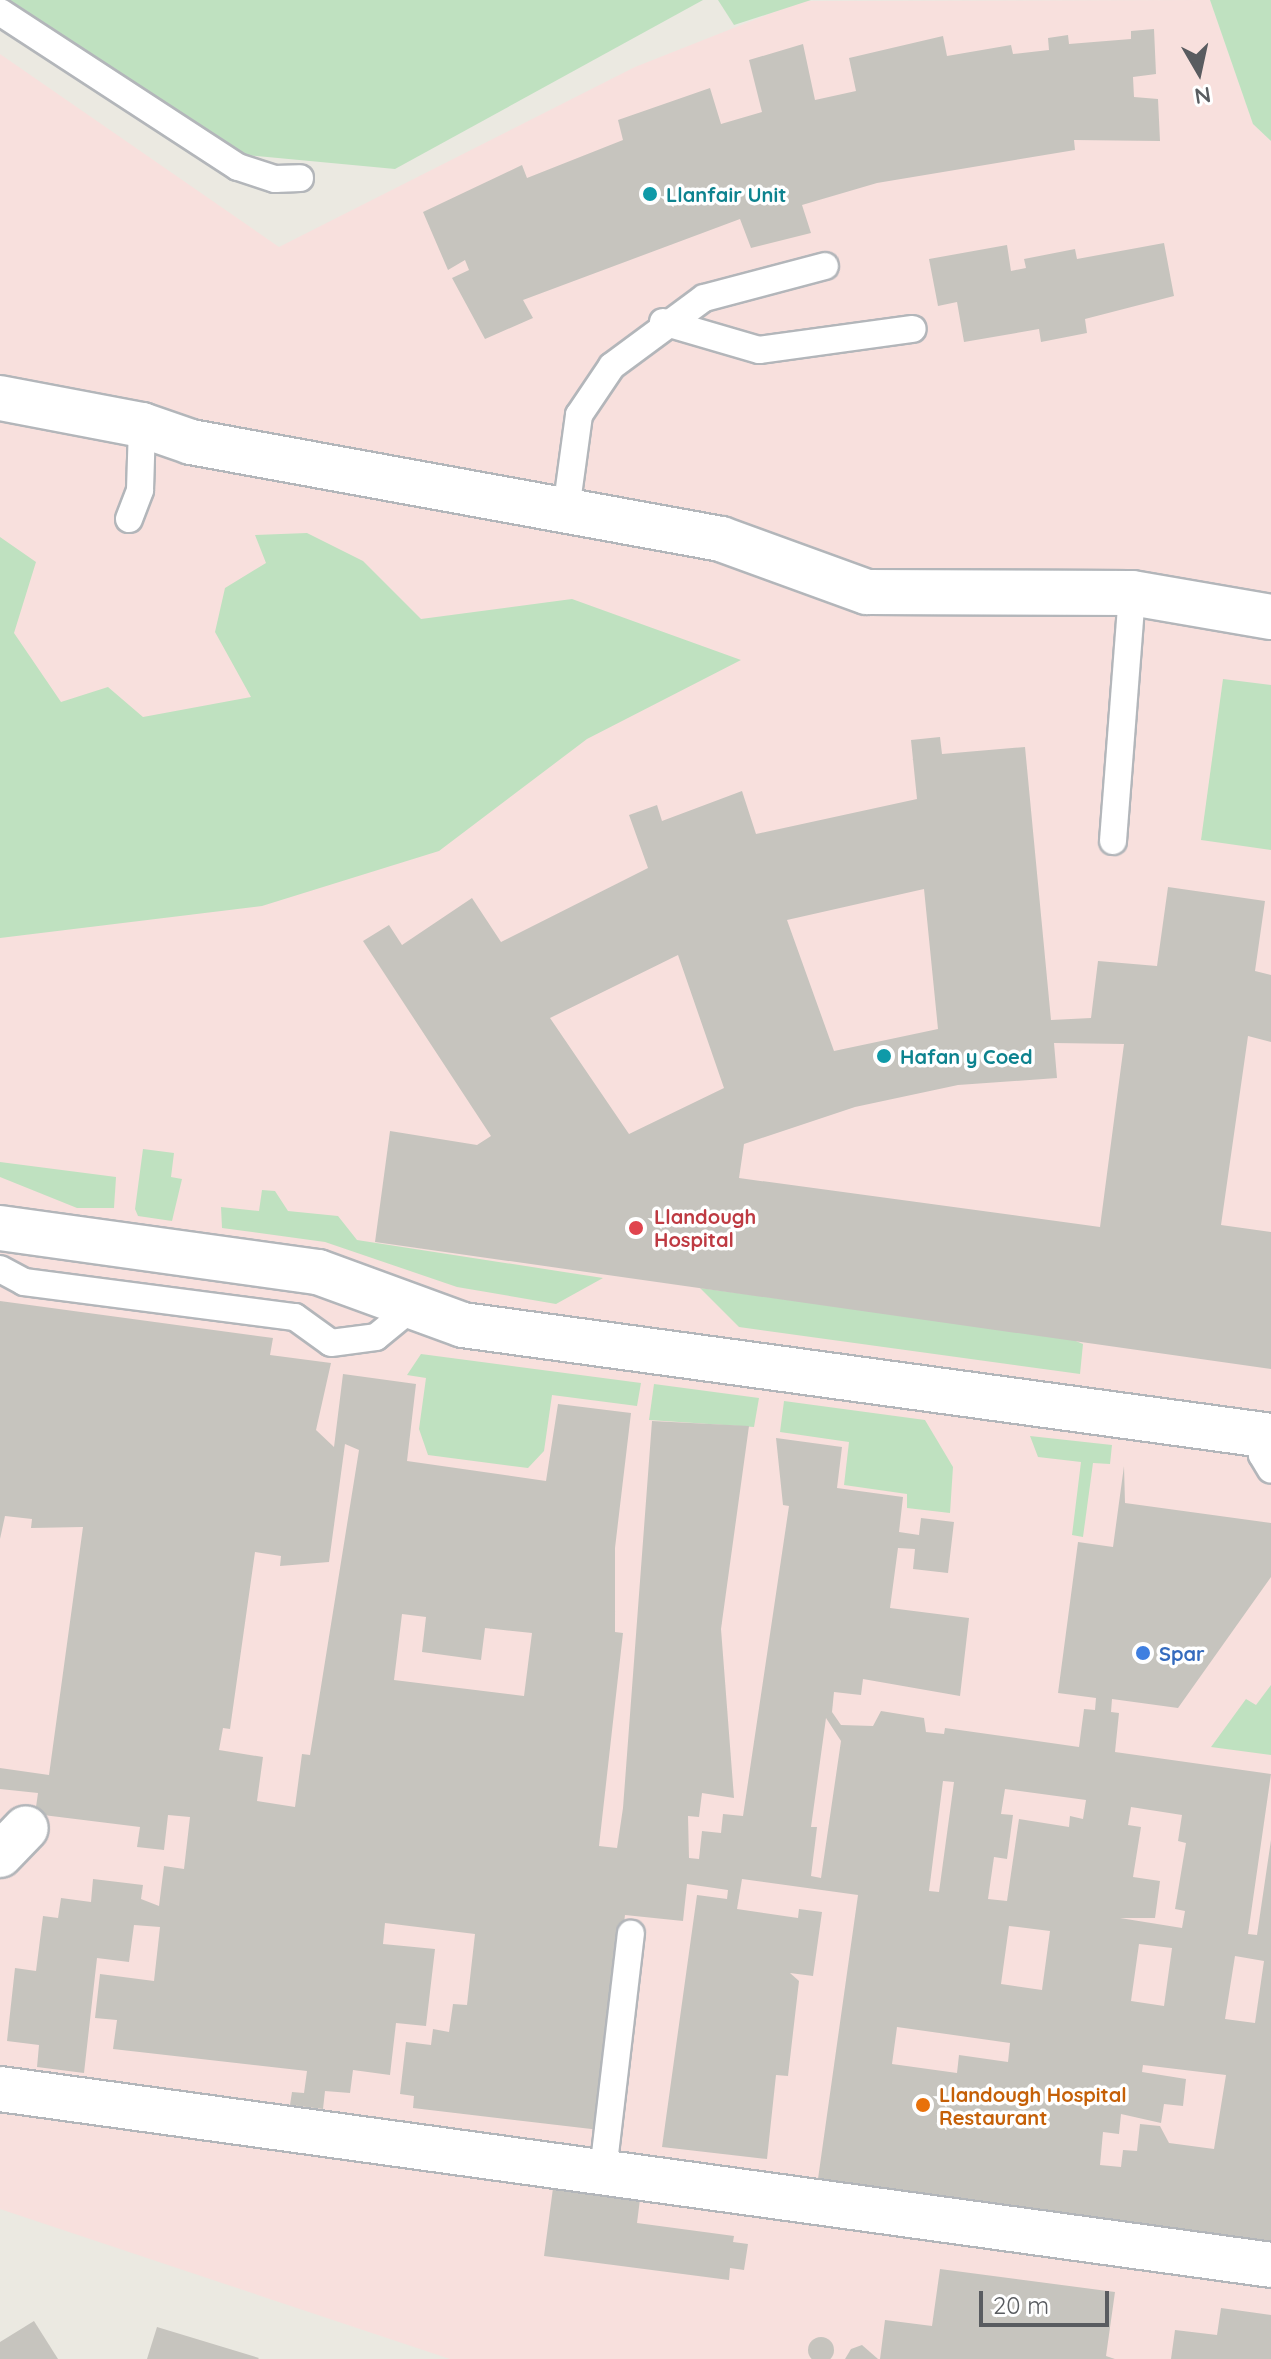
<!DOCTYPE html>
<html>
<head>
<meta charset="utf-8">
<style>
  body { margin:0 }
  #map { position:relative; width:1271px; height:2359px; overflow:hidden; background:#ebe9e1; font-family:Quicksand,sans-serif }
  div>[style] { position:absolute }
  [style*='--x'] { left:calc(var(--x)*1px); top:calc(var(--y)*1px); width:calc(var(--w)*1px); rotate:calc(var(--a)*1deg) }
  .medical>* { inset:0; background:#f8e0dd }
  .green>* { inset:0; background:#bfe1c0 }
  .building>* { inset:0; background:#c6c4be }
  .round { border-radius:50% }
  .roads { filter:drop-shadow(2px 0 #b3b6ba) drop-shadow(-2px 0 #b3b6ba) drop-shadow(0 2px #b3b6ba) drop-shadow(0 -2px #b3b6ba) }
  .service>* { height:26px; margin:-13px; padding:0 13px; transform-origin:13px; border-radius:13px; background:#fff }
  .minor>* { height:44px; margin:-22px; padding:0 22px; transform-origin:22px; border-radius:22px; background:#fff }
  .dots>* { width:22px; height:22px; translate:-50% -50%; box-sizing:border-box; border:4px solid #fff; border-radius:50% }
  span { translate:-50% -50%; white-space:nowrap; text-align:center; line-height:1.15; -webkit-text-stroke:7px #fff; paint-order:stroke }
  .culture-label { font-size:20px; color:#0d838f; font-weight:700 }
  .left { translate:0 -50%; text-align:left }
  .health-label { font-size:20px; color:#be3a42; font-weight:700 }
  .shop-label { font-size:20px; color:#366cbe; font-weight:700 }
  .food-label { font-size:20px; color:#c56008; font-weight:700 }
  .north { position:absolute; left:1159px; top:32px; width:80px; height:80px; -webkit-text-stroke:6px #fff; paint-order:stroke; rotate:171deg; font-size:22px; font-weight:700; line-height:32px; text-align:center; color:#595c60 }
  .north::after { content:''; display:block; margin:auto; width:28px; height:36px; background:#595c60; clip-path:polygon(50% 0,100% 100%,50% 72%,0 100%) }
  .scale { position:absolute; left:979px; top:2291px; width:130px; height:36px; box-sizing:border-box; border:4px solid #595c60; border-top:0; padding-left:10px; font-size:24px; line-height:28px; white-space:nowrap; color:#595c60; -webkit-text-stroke:6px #fff; paint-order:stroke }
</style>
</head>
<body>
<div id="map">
  <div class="medical">
    <div style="clip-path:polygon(1210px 0,1253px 124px,1271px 141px,1271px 2359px,450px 2359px,0 2209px,0 54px,279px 247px,635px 67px,802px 1px)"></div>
  </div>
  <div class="green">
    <div style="clip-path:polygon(0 0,703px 0,395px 169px,234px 154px)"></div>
    <div style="clip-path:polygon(718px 0,811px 0,734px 25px)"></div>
    <div style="clip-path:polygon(1210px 0,1271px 0,1271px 141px,1253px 124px)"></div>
    <div style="clip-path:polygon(307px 533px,363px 561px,421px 619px,572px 599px,741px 660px,587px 739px,439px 851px,262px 906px,0 938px,0 537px,36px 562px,14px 633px,61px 702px,108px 687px,143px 717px,251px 697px,215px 632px,225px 588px,266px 563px,255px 535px)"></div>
    <div style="clip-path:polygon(1223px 679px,1271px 685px,1271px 850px,1201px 840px)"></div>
    <div style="clip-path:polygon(143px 1149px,174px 1153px,171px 1177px,182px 1179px,172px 1221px,138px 1216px,135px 1209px)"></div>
    <div style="clip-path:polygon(0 1162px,116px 1177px,114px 1208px,77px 1208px,0 1177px)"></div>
    <div style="clip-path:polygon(262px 1190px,275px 1191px,288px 1211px,338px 1216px,357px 1240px,603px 1278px,556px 1304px,457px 1287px,325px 1242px,222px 1228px,221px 1207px,259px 1211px)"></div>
    <div style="clip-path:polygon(700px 1288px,1066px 1337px,1083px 1344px,1080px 1374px,739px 1327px)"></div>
    <div style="clip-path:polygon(421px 1354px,641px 1383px,637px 1406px,552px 1395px,544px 1451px,528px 1468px,428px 1455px,419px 1429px,426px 1378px,407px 1375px)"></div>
    <div style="clip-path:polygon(654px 1384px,759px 1398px,754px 1427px,649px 1420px)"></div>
    <div style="clip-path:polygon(784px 1401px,925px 1420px,953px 1467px,950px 1513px,907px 1508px,907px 1494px,844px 1485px,849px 1442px,780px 1432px)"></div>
    <div style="clip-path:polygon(1030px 1436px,1112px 1445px,1110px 1464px,1093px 1463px,1083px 1537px,1072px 1535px,1081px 1462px,1038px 1457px)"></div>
    <div style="clip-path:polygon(1271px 1685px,1271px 1755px,1211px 1747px,1246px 1699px,1256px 1705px)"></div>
  </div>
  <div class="building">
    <div style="clip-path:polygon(1154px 29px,1156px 74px,1133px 77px,1134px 97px,1158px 99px,1160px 141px,1074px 140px,1075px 150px,877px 183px,802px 205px,811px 233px,751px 248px,740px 219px,523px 300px,533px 318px,485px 339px,452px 278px,469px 270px,465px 260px,448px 270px,423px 212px,522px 165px,527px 178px,623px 140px,618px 120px,710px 88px,721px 124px,762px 112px,749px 60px,803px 44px,815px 100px,856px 91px,849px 58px,943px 36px,947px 56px,1011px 45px,1013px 54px,1049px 50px,1048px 38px,1068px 35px,1069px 44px,1131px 39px,1131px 31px)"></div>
    <div style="clip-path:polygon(1164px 243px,1174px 296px,1085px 319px,1087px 333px,1041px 342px,1039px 329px,964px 342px,957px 302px,938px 306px,929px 259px,1007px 245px,1011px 271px,1026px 268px,1024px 259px,1075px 249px,1077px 259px)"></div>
    <div style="clip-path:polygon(evenodd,940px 737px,942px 754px,1025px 747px,1051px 1020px,1091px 1018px,1098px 961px,1157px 966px,1168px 887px,1265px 901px,1255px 971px,1271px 975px,1271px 1042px,1248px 1036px,1221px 1225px,1271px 1232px,1271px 1369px,375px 1242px,390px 1131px,477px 1145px,491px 1136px,363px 941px,389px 925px,402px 945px,472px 898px,501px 942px,648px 868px,629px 815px,657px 805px,662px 821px,742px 791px,756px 834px,917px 799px,911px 740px,940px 737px,924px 889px,938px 1029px,834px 1051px,787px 920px,924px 889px,940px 737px,678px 955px,724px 1088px,629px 1134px,550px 1018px,678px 955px,940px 737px,1054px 1043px,1124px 1044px,1100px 1227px,739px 1178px,744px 1144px,855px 1107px,958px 1085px,1057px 1078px,1054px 1043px)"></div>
    <div style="clip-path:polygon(evenodd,0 1301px,273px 1338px,270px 1355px,331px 1363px,316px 1430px,334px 1447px,343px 1374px,416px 1384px,407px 1461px,546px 1481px,558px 1404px,631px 1413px,615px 1548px,615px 1632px,623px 1633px,599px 1846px,617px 1848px,623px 1808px,652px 1421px,749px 1426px,721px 1629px,734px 1798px,702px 1793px,699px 1817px,688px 1816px,689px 1858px,699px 1859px,702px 1831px,721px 1833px,723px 1814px,743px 1816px,789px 1506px,783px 1505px,776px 1438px,842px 1447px,837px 1488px,903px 1497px,899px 1532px,919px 1535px,921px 1518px,954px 1522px,948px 1573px,913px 1569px,915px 1549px,898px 1548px,890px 1608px,969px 1618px,960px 1696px,863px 1679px,861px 1695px,834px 1692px,832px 1712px,841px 1725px,873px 1726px,881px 1711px,924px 1718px,926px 1732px,944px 1734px,945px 1728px,1079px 1747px,1084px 1709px,1095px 1710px,1096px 1698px,1058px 1693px,1078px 1542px,1113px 1547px,1124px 1466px,1125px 1503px,1271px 1523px,1271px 1577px,1178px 1708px,1112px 1699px,1111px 1712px,1119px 1713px,1115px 1752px,1271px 1774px,1248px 1934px,1257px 1935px,1271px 1840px,1271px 2249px,817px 2186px,858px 1895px,742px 1879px,737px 1909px,798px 1918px,799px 1909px,822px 1912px,813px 1976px,790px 1973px,799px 1981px,788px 2076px,776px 2075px,767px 2159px,662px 2147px,697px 1895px,727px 1899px,728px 1890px,687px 1884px,683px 1921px,625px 1915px,600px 2130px,413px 2108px,414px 2096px,400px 2094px,406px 2042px,431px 2045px,433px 2029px,449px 2032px,453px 2004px,467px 2005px,475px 1934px,385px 1923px,383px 1944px,435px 1949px,426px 2026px,396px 2023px,390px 2075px,353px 2070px,350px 2093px,325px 2091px,323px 2109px,290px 2105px,292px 2092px,304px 2093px,307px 2071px,113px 2049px,117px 2020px,95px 2018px,100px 1974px,154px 1981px,160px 1927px,134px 1925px,129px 1962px,97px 1958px,84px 2073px,37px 2067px,39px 2045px,7px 2041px,15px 1968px,36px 1971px,43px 1916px,58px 1918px,61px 1898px,91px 1902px,93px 1879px,143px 1885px,141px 1899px,159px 1906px,164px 1866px,184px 1869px,190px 1817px,168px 1815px,164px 1850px,137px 1847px,140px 1827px,35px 1814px,38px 1793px,0 1789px,0 1768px,49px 1775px,83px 1527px,31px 1528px,32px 1519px,5px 1516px,0 1539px,0 1301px,345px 1444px,359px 1450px,310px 1755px,302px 1754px,295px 1807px,257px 1801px,263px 1757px,219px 1750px,223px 1728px,230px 1729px,255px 1552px,281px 1556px,280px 1566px,329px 1562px,345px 1444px,0 1301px,402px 1614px,426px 1617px,422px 1652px,481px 1660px,485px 1628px,532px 1633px,524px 1696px,394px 1680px,402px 1614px,0 1301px,826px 1718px,841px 1741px,821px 1878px,811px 1876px,817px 1827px,811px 1827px,826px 1718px,0 1301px,943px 1781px,954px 1782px,939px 1892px,929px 1891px,943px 1781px,0 1301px,1005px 1789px,1086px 1800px,1083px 1819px,1070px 1816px,1069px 1827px,1019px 1819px,1007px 1901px,988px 1899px,994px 1857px,1007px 1859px,1013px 1815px,1001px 1814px,1005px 1789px,0 1301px,1131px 1807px,1182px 1815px,1178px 1841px,1186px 1843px,1175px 1909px,1185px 1911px,1182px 1928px,1120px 1918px,1155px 1918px,1160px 1881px,1133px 1877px,1141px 1827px,1128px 1825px,1131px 1807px,0 1301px,1009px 1926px,1050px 1931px,1042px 1990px,1001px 1984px,1009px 1926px,0 1301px,1139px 1944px,1172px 1948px,1164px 2006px,1131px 2001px,1139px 1944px,0 1301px,1235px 1956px,1264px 1961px,1255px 2023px,1225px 2019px,1235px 1956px,0 1301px,897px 2027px,1010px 2043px,1008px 2062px,959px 2055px,957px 2073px,892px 2064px,897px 2027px,0 1301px,1143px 2065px,1226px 2075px,1214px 2149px,1169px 2143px,1160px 2126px,1140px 2124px,1137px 2151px,1123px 2150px,1121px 2167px,1100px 2165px,1103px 2132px,1119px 2134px,1121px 2114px,1161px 2123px,1164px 2104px,1183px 2106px,1186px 2079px,1142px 2072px,1143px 2065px)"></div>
    <div style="clip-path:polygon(553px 2188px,640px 2199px,637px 2223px,734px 2236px,733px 2242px,748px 2244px,744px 2270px,730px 2268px,729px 2280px,544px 2256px)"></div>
    <div style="clip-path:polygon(940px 2269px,1115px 2292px,1106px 2356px,1115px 2359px,880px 2359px,885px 2320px,932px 2326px)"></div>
    <div style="clip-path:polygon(1221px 2308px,1271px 2315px,1271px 2359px,1171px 2359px,1175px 2330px,1217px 2335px)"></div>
    <div style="clip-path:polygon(34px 2321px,58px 2359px,0 2359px,0 2342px)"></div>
    <div style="clip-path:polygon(157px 2327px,259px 2358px,258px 2359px,147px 2359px)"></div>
    <div class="round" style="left:808px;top:2337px;width:26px;height:26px"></div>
    <div style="clip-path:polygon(862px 2345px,878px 2359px,845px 2359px,851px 2349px)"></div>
  </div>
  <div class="roads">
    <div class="service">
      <div style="--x:0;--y:12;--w:284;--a:33.1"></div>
      <div style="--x:238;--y:167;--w:39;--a:18"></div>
      <div style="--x:275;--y:179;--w:25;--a:-2"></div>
      <div style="--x:663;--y:322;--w:100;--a:16.3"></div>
      <div style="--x:759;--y:350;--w:155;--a:-7.8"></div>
      <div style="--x:566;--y:510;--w:96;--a:-82.2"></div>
      <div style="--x:579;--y:415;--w:59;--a:-56"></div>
      <div style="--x:612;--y:366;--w:114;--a:-36.5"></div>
      <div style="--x:704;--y:298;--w:125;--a:-14.8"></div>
      <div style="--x:129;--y:519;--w:31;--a:-69"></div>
      <div style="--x:140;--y:490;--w:65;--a:-88.2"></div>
      <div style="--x:1113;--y:841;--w:249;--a:-85.6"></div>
      <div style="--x:0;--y:1269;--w:27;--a:28"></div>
      <div style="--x:24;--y:1282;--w:273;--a:7.4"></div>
      <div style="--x:295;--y:1317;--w:44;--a:35.8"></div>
      <div style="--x:331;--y:1343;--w:45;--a:-7.6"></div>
      <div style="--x:376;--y:1337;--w:43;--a:-39.3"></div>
      <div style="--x:1264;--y:1435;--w:20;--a:96"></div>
      <div style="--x:1262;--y:1455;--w:17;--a:59"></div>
      <div style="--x:603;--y:2171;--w:239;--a:-83.3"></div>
    </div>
    <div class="minor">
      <div style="--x:0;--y:398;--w:145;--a:10.8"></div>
      <div style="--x:142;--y:425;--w:52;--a:19.1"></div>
      <div style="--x:191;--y:442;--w:539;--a:10.37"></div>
      <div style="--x:721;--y:539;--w:155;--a:20"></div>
      <div style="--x:867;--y:592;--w:265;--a:0.2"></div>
      <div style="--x:1132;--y:593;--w:141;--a:9.8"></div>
      <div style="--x:0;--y:1228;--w:321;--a:7.9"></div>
      <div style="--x:318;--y:1272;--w:154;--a:20.1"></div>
      <div style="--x:463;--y:1325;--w:816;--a:7.82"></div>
      <div style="--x:0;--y:1855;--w:37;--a:-46"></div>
      <div style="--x:0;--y:2089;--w:1283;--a:7.88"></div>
    </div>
  </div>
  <div class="dots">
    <div style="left:650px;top:194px;background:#0f9aa8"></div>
    <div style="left:884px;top:1056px;background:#0f9aa8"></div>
    <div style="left:636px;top:1228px;background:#e0444e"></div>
    <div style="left:1143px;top:1653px;background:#3f7fe0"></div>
    <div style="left:923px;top:2105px;background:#e8710a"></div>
  </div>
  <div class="culture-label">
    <span class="left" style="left:666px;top:194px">Llanfair Unit</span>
    <span class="left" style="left:900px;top:1056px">Hafan y Coed</span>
  </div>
  <div class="health-label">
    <span class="left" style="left:654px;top:1228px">Llandough<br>Hospital</span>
  </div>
  <div class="shop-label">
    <span class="left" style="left:1159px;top:1653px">Spar</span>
  </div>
  <div class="food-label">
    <span class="left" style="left:939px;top:2106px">Llandough Hospital<br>Restaurant</span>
  </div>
  <div class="north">N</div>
  <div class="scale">20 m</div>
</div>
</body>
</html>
